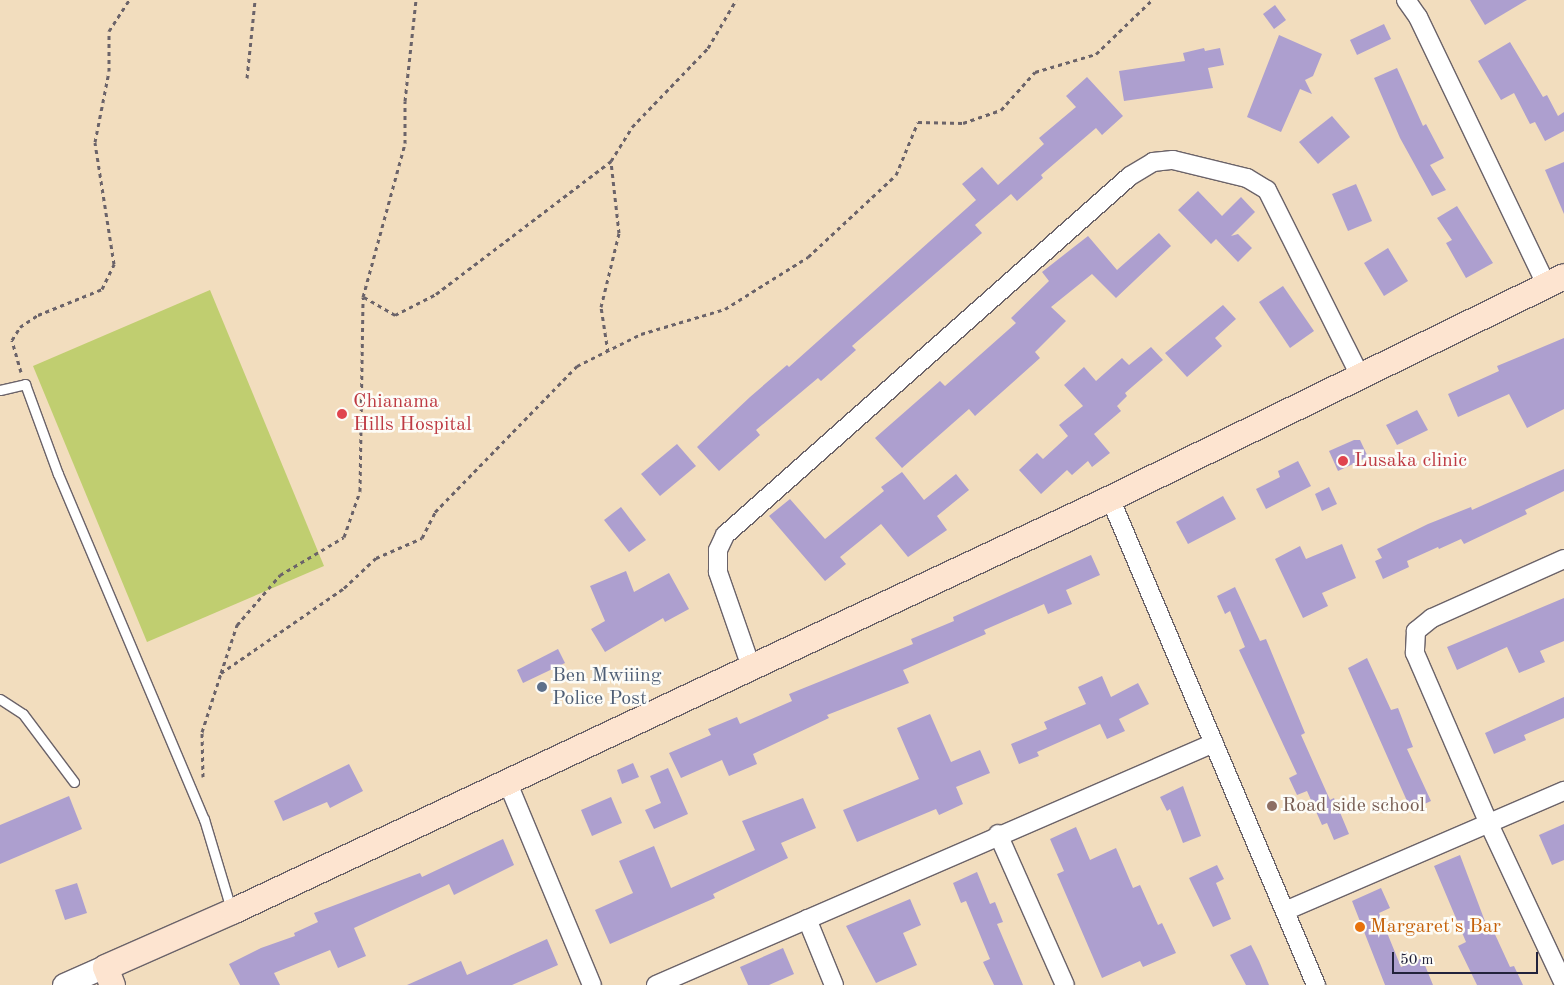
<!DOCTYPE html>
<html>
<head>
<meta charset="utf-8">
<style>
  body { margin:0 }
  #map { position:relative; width:1564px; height:985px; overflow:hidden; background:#f2ddbe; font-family:"Old Standard TT",serif }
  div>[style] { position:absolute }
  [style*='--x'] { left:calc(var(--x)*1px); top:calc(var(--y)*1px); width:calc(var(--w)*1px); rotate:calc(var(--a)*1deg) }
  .green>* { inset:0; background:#c0ce70 }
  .building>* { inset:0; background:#ad9fcf }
  .path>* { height:3px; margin-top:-1.5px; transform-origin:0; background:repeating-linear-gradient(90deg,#6b6369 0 4px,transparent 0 8px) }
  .roads { filter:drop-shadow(1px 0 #6b6369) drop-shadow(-1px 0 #6b6369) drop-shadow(0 1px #6b6369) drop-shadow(0 -1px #6b6369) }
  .service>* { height:9px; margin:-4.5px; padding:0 4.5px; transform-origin:4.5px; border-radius:4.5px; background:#fff }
  .minor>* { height:18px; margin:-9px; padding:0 9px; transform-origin:9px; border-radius:9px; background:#fff }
  .tertiary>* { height:22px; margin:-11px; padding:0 11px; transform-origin:11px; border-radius:11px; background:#fff }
  .secondary>* { height:25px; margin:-12.5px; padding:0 12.5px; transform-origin:12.5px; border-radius:12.5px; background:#fde4d0 }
  .dots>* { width:14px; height:14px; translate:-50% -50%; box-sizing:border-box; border:2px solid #fdfcf7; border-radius:50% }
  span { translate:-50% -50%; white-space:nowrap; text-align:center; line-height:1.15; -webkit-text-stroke:5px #fdfcf7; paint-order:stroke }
  .health-label { font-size:20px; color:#be3a42 }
  .left { translate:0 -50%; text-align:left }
  .service-label { font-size:20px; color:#4e5e75 }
  .education-label { font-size:20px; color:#785e54 }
  .food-label { font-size:20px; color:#c56008 }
  .scale { position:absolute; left:1392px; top:952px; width:146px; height:22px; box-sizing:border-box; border:2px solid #22223b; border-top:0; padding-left:6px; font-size:15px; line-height:18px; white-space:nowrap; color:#22223b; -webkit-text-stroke:4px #fdfcf7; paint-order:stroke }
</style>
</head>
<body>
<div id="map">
  <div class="green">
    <div style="clip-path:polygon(210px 290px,324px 566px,147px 642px,33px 366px)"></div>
  </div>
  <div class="building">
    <div style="clip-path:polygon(1470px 0,1527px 0,1485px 25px)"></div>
    <div style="clip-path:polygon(1275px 5px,1286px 20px,1274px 29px,1263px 14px)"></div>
    <div style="clip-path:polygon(1384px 24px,1391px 39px,1357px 55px,1350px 40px)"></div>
    <div style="clip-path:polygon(1279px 35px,1322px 54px,1313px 76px,1305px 80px,1312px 94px,1300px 89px,1281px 132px,1247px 117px)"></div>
    <div style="clip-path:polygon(1510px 42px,1543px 97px,1547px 95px,1558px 116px,1564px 112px,1564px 131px,1545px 141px,1535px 122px,1530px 124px,1514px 93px,1501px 100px,1478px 61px)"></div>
    <div style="clip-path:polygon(1204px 48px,1205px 51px,1220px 48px,1224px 65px,1208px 68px,1213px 88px,1124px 101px,1119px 71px,1185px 61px,1183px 53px)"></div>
    <div style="clip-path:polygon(1397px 68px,1423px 126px,1426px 124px,1444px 158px,1430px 165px,1446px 190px,1432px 196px,1400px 138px,1374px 78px)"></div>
    <div style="clip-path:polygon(1087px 77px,1123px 116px,1102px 135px,1096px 128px,1041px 175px,1043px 178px,1017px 201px,1011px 194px,975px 225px,982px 233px,852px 346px,856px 350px,821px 381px,818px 378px,756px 430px,760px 435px,719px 471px,697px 447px,750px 397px,787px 365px,789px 367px,976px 200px,962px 184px,982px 167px,998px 185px,1044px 144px,1039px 138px,1076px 107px,1066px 96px)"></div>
    <div style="clip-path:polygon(1332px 116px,1350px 137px,1318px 164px,1299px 142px)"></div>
    <div style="clip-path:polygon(1564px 162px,1564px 214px,1545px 170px)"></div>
    <div style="clip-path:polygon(1356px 184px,1372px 221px,1348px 231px,1332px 194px)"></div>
    <div style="clip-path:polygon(1198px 191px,1222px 216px,1241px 197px,1255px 212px,1231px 236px,1238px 234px,1252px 248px,1238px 262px,1216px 239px,1211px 244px,1178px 210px)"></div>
    <div style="clip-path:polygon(1457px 206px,1493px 263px,1466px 278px,1446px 243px,1452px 240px,1437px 218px)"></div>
    <div style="clip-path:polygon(1159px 233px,1171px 246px,1116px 298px,1092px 274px,1051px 307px,1066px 321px,1035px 352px,1040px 358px,975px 416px,969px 409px,902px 468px,875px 438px,940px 381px,945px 386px,1016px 323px,1011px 318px,1049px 281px,1042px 272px,1088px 236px,1117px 270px)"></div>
    <div style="clip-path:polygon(1388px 248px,1408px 281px,1384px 296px,1364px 263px)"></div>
    <div style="clip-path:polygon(1283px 286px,1314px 331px,1290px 348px,1259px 302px)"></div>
    <div style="clip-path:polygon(1223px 305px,1236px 319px,1215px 338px,1222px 346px,1187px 377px,1165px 353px)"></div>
    <div style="clip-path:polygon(1564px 338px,1564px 409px,1527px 428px,1509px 394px,1458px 417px,1448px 394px,1499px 371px,1497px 366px)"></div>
    <div style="clip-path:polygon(1151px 347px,1163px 360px,1125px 393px,1127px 396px,1117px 406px,1121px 411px,1094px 434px,1110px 453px,1092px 467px,1088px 461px,1072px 475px,1067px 470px,1041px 494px,1019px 470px,1037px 453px,1043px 459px,1068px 436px,1059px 425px,1083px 406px,1064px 385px,1084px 367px,1096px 381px,1122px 358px,1129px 365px)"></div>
    <div style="clip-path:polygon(1417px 410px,1428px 430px,1397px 445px,1386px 425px)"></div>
    <div style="clip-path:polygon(1354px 440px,1360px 440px,1368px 457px,1338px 471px,1329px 451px)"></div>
    <div style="clip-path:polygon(677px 444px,696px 466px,660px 496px,641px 474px)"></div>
    <div style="clip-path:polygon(1298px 461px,1311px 486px,1266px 509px,1256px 489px,1280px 477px,1278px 471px)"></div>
    <div style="clip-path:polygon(1564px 469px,1564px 491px,1525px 510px,1527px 514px,1464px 544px,1461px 539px,1439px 549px,1438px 547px,1407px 561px,1409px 567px,1383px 579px,1375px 561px,1382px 558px,1377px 549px,1428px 524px,1471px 507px,1472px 510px)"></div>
    <div style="clip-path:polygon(902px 472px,924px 500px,956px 474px,969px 490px,937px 516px,947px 530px,908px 557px,881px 524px,840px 557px,846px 564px,825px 581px,769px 516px,790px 499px,825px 539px,884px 491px,881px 487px)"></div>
    <div style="clip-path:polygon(1329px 487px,1337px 504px,1322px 511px,1315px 494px)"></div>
    <div style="clip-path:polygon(1223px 496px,1236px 519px,1188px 544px,1176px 522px)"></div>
    <div style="clip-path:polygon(621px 507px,646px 540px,629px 552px,604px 520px)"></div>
    <div style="clip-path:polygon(1342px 544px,1356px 578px,1322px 593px,1328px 606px,1303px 618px,1275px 559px,1300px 546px,1306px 559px)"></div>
    <div style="clip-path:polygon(1091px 555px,1100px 575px,1066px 590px,1072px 604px,1048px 614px,1044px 604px,984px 630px,986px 634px,903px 670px,909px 683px,827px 715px,829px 718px,753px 754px,757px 764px,729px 776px,722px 760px,681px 778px,669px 753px,711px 735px,708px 729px,737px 717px,740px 724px,792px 701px,789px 694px,913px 644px,911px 639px,954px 621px,953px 617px)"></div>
    <div style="clip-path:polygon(626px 571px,634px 592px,669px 573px,689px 609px,665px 622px,663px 618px,605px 652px,591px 629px,605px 621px,590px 586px)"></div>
    <div style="clip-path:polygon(1235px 587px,1260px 641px,1266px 639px,1305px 733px,1301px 735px,1330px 800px,1334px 798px,1349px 834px,1334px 840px,1327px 823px,1322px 825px,1307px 791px,1297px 795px,1289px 778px,1297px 774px,1239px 650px,1245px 647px,1230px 611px,1225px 614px,1217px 596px)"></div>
    <div style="clip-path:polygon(1564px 598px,1564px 641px,1540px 651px,1545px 662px,1519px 673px,1507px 647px,1457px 670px,1447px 647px)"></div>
    <div style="clip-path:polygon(558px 649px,565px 663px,523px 683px,517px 670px)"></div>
    <div style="clip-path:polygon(1367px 658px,1391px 710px,1398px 708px,1413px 747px,1407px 749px,1431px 801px,1411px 810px,1348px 668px)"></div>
    <div style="clip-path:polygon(1102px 676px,1111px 697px,1138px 683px,1149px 704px,1119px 719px,1125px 731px,1107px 739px,1100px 724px,1037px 752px,1039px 756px,1019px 764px,1011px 744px,1047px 729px,1044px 722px,1086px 704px,1078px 687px)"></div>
    <div style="clip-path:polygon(1564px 697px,1564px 718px,1524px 735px,1526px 740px,1494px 754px,1485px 733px)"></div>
    <div style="clip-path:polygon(930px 714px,951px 762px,980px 750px,990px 773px,956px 787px,963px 804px,939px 815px,936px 809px,857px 842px,843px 810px,919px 779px,897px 728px)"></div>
    <div style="clip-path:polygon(633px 763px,639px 777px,622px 784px,617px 770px)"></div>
    <div style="clip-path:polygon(349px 764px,363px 791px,330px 808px,327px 802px,283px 821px,274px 801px)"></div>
    <div style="clip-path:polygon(668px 768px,688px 814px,654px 829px,645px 810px,661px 803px,650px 776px)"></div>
    <div style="clip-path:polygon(1183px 786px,1201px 836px,1183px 843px,1170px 809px,1167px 811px,1160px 797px)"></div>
    <div style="clip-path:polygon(69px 796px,82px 829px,0 864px,0 825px)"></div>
    <div style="clip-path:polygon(611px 797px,622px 823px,592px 836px,581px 810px)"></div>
    <div style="clip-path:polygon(803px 798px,816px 828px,781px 843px,788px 858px,713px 894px,715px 898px,610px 944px,595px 910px,633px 893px,619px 861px,654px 846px,671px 888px,755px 850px,742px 821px)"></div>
    <div style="clip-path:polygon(1564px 824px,1564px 860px,1552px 865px,1539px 835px)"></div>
    <div style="clip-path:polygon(1076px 827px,1090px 860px,1116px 848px,1133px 888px,1140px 885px,1158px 925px,1162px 923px,1176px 953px,1143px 967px,1140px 961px,1102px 978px,1057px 874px,1064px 871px,1050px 839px)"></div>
    <div style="clip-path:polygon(503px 839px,514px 865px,454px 895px,449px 884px,354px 928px,366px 956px,338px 968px,330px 950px,274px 973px,280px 985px,240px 985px,229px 964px,261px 948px,295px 936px,294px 933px,318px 922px,314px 913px,420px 873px,422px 877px)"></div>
    <div style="clip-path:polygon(1460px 855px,1489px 932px,1493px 930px,1510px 967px,1514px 966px,1523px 985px,1477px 985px,1458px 946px,1466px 942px,1434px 866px)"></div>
    <div style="clip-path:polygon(1217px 865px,1224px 879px,1216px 883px,1231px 919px,1213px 927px,1189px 878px)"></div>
    <div style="clip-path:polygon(977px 872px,990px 904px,995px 902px,1003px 922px,997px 924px,1023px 985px,994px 985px,983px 962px,990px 959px,966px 901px,961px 903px,953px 883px)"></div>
    <div style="clip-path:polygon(77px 883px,87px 913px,65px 920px,55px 890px)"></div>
    <div style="clip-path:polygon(1381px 888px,1390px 908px,1379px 913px,1401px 967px,1422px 958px,1433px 985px,1385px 985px,1352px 901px)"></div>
    <div style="clip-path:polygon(910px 899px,921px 925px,903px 933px,917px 965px,876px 983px,846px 926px)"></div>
    <div style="clip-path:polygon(547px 939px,558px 965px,512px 985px,407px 985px,461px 961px,467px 975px)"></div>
    <div style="clip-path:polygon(1251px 945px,1259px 961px,1269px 985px,1246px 985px,1230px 955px)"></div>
    <div style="clip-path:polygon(783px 948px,794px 974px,769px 985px,748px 985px,740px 967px)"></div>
  </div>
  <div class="path">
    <div style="--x:247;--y:78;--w:78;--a:-84.1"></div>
    <div style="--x:364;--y:297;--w:36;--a:30"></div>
    <div style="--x:395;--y:315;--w:46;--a:-27.1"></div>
    <div style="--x:436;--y:294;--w:220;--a:-37.2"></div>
    <div style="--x:611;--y:161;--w:40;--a:-58"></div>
    <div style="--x:632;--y:127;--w:110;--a:-46.1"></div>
    <div style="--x:708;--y:48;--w:56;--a:-59.7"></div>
    <div style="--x:608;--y:352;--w:46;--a:-98.8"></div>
    <div style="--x:601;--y:307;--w:76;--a:-76.3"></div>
    <div style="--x:619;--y:233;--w:71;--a:-96.4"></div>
    <div style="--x:21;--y:372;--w:33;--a:-106"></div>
    <div style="--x:12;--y:340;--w:15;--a:-58"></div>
    <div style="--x:20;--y:327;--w:22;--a:-34"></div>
    <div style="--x:38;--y:315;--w:69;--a:-22.1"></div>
    <div style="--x:102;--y:289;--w:28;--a:-64"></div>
    <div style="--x:114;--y:264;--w:123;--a:-98.9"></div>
    <div style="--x:95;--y:142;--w:72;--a:-78.8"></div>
    <div style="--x:109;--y:71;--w:40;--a:-90"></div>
    <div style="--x:109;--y:31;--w:37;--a:-57"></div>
    <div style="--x:221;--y:673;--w:51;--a:-71.6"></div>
    <div style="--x:237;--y:625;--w:66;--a:-49.3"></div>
    <div style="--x:280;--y:575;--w:74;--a:-30.7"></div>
    <div style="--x:344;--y:537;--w:49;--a:-70.8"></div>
    <div style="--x:360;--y:491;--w:194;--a:-89.1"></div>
    <div style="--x:363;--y:297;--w:160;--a:-74.7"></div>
    <div style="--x:405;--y:143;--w:42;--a:-90"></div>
    <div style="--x:405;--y:101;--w:102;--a:-83.8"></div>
    <div style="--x:203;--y:777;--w:45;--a:-91.3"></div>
    <div style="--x:202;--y:732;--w:62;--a:-72.1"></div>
    <div style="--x:221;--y:673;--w:150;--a:-34.6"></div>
    <div style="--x:344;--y:588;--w:44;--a:-43.2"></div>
    <div style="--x:376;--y:558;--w:50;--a:-23.5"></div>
    <div style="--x:422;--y:538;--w:29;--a:-63"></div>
    <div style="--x:435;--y:512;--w:204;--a:-45.8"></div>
    <div style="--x:577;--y:366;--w:72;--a:-26.6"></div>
    <div style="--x:641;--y:334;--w:88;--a:-16.6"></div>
    <div style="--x:725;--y:309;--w:98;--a:-32.1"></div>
    <div style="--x:808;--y:257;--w:120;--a:-43"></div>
    <div style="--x:896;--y:175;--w:57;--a:-67.5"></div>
    <div style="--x:918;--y:122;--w:45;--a:1.3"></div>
    <div style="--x:963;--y:123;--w:40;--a:-18.9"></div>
    <div style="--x:1001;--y:110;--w:51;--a:-48.2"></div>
    <div style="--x:1035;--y:72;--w:64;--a:-16.4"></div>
    <div style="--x:1096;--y:54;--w:78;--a:-44"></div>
  </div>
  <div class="roads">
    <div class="service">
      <div style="--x:0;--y:390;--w:26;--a:-13"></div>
      <div style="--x:25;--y:384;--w:96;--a:69.9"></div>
      <div style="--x:58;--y:474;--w:375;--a:67.1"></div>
      <div style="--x:204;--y:819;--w:94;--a:73.3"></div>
      <div style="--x:0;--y:699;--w:27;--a:33"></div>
      <div style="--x:23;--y:714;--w:85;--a:53.1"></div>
    </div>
    <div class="minor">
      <div style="--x:1406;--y:0;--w:21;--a:55"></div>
      <div style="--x:1418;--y:17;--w:298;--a:64.4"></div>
      <div style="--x:1110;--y:498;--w:529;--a:67.07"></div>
      <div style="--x:1564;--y:559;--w:145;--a:155.9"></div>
      <div style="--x:1432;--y:618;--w:21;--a:141"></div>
      <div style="--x:1416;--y:631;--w:22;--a:93"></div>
      <div style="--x:1415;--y:653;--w:186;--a:66.6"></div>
      <div style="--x:1489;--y:824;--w:177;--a:64.9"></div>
      <div style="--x:751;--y:667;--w:101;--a:-109.2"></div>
      <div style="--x:718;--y:572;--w:22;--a:-90"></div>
      <div style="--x:718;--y:550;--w:17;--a:-65"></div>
      <div style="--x:725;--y:535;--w:541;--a:-41.55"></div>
      <div style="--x:1130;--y:176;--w:27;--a:-31"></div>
      <div style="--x:1153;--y:162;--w:20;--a:-6"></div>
      <div style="--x:1173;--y:160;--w:76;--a:13.7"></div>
      <div style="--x:1247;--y:178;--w:23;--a:31"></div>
      <div style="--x:1267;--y:190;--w:206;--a:63.4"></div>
      <div style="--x:507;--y:781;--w:221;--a:67.4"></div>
      <div style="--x:998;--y:834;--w:165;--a:66.1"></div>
      <div style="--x:1285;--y:911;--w:304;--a:-23.3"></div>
      <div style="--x:807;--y:919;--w:71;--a:67.8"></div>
      <div style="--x:656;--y:985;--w:608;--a:-23.45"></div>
    </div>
    <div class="tertiary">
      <div style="--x:64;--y:985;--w:45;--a:-23.7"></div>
    </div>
    <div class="secondary">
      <div style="--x:112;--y:985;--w:19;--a:-111"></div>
      <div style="--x:105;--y:967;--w:139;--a:-23.8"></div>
      <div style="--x:232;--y:911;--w:970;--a:-25.19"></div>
      <div style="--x:1110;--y:498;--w:505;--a:-26.06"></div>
    </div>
  </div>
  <div class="dots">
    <div style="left:342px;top:414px;background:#e0444e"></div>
    <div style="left:1343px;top:461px;background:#e0444e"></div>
    <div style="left:542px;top:687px;background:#5c6f8a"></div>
    <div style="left:1272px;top:806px;background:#8d6e63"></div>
    <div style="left:1360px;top:927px;background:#e8710a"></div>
  </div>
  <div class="health-label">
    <span class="left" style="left:353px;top:414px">Chianama<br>Hills Hospital</span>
    <span class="left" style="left:1354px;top:461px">Lusaka clinic</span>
  </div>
  <div class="service-label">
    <span class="left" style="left:552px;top:688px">Ben Mwiiing<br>Police Post</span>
  </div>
  <div class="education-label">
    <span class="left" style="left:1282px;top:806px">Road side school</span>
  </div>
  <div class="food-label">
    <span class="left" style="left:1370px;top:927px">Margaret's Bar</span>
  </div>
  <div class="scale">50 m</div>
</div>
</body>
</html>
